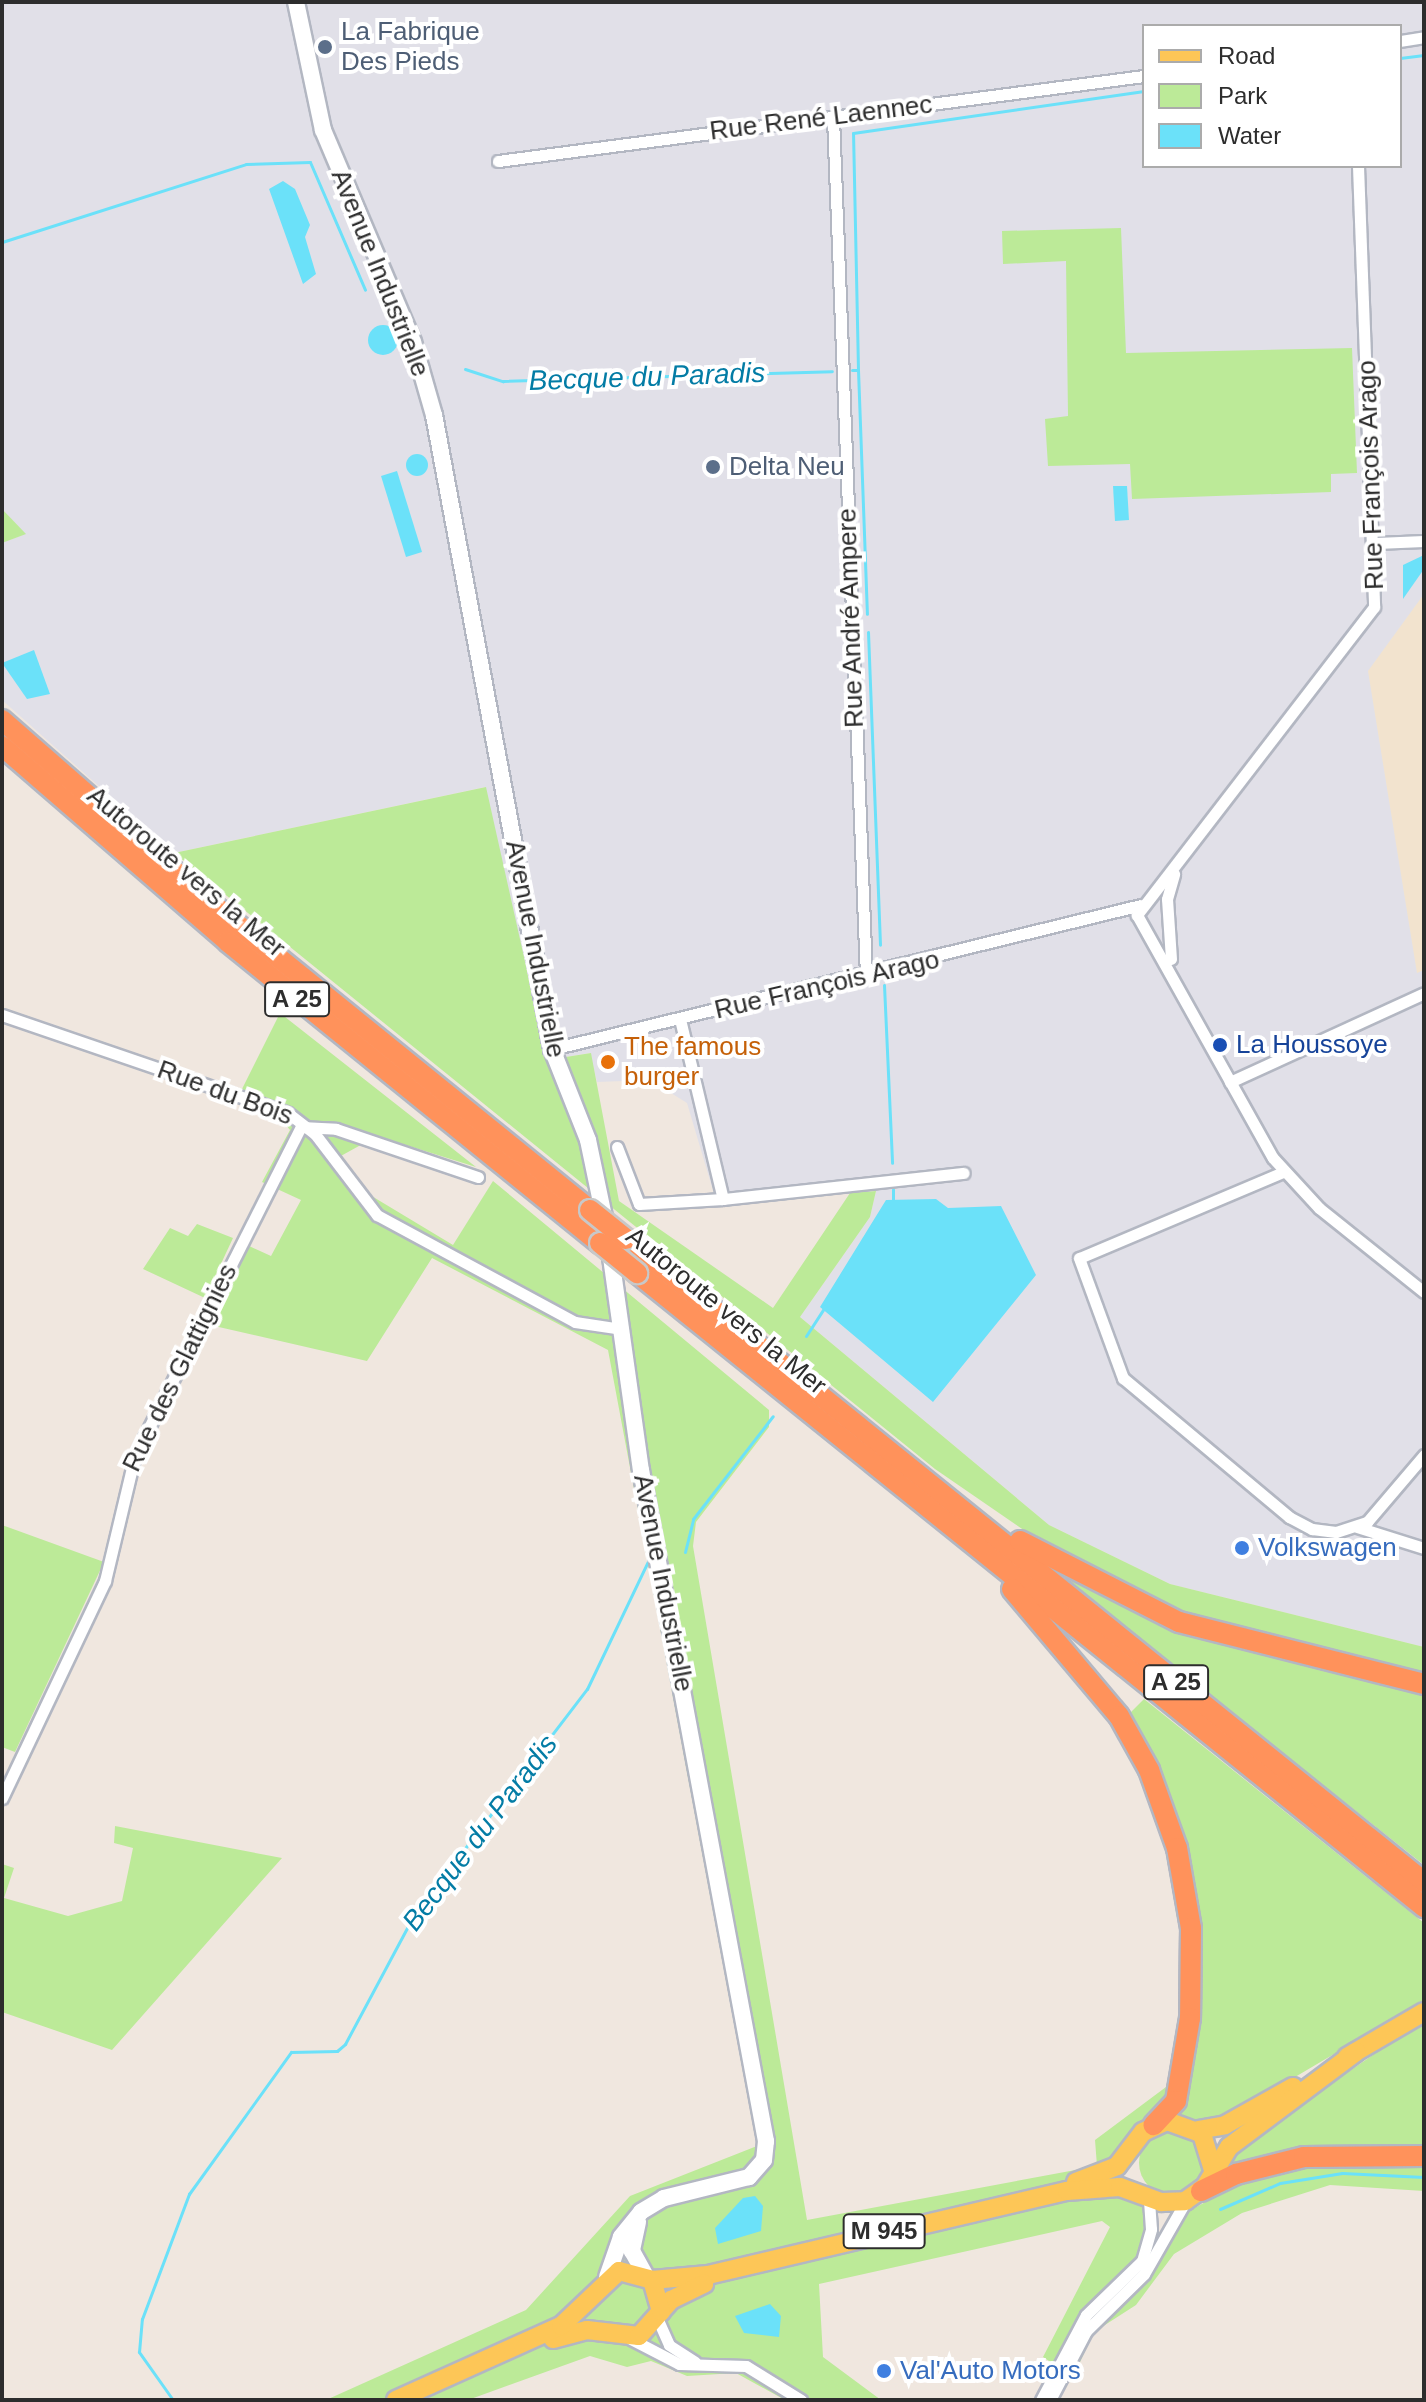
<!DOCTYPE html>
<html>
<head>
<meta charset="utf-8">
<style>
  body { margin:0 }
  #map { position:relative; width:1426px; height:2402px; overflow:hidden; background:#f0e7df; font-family:Arial,sans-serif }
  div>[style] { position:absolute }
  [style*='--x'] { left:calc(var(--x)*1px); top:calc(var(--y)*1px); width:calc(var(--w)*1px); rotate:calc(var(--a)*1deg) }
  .industrial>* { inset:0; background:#e1e0e8 }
  .education>* { inset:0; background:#f2e3ce }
  .green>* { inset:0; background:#bcea98 }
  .round { border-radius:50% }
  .water>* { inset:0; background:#6be1f9 }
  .stream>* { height:3px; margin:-1.5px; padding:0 1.5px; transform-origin:1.5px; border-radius:1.5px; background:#6be1f9 }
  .roads { filter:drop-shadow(2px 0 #b3b7c2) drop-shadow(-2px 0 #b3b7c2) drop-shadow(0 2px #b3b7c2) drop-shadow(0 -2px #b3b7c2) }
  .street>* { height:11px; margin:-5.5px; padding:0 5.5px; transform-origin:5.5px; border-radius:5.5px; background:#fff }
  .secondary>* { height:16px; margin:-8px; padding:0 8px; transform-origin:8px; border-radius:8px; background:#fff }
  .primary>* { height:18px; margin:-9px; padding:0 9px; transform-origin:9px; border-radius:9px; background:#fdc657 }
  .highway>* { height:20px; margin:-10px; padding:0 10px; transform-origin:10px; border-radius:10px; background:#ff925b }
  .bridges { filter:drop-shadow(2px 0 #c8c8c8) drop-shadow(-2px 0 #c8c8c8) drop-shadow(0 2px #c8c8c8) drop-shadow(0 -2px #c8c8c8) }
  .highway-bridge>* { height:20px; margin:-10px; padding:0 10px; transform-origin:10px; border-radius:10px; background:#ff925b }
  .dots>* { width:22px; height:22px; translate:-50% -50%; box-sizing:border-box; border:4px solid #fff; border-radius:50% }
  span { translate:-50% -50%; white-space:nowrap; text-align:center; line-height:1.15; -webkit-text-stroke:8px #fff; paint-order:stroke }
  .shield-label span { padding:2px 6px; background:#fff; border:2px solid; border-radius:6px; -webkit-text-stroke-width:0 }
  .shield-label { font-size:24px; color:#2d2d2d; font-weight:700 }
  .service-label { font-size:26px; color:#4e5e75 }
  .left { translate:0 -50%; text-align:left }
  .street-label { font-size:26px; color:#2d2d2d }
  .transit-label { font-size:26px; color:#164399 }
  .food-label { font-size:26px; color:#c56008 }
  .shop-label { font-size:26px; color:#366cbe }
  .water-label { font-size:28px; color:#037ca5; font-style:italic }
  .frame { position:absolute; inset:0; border:4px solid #2d2d2d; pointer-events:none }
  .legend { position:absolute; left:1142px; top:24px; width:260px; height:144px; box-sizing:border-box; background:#fff; border:2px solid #ababab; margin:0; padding:10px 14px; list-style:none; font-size:24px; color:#2d2d2d }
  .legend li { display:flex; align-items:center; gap:16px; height:40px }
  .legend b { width:40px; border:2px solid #ababab }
</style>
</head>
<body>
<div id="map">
  <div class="industrial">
    <div style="clip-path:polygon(evenodd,2px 2px,1424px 2px,1424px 1647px,1170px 1584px,1049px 1525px,800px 1317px,870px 1217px,876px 1191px,717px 1204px,687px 1103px,650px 1080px,597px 1082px,590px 1053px,547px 1060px,485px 787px,174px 853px,2px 700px,2px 543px,25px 534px,2px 509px,2px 2px,1144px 26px,1400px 26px,1400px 166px,1144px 166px,1144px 26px)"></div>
  </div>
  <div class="education">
    <div style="clip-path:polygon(1424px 594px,1424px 970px,1417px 973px,1368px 671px)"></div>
  </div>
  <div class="green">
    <div style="clip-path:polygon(1121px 228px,1126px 353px,1352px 348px,1357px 473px,1331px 474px,1331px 492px,1132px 499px,1130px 464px,1048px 466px,1045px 419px,1068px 416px,1066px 261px,1003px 264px,1002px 231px)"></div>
    <div style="clip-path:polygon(2px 509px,26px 534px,2px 543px)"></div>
    <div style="clip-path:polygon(486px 787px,547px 1060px,591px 1053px,619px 1201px,773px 1308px,850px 1193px,876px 1191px,870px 1217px,800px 1317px,1049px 1525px,1170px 1584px,1424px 1647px,1424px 1865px,1070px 1585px,1076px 1566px,935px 1469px,174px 853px)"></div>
    <div style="clip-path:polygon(280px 1013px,476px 1167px,377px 1136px,339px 1157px,360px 1189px,453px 1245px,493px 1181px,769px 1410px,769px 1427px,696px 1522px,693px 1546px,807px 2220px,1097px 2166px,1095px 2140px,1166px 2087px,1164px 2110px,1112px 2165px,1117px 2192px,1144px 2206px,1146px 2229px,1166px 2239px,1180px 2216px,1209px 2200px,1229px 2159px,1259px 2133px,1424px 2020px,1424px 2191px,1330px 2185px,1242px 2213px,1174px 2254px,1136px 2305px,1094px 2332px,1073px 2377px,1043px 2357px,1110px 2227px,1102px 2221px,819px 2284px,823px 2357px,881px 2400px,785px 2400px,736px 2373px,687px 2376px,651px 2361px,627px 2367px,590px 2356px,468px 2400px,326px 2400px,526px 2310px,630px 2196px,757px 2146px,608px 1350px,432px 1258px,367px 1361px,210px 1325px,247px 1245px,271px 1256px,301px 1200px,262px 1182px,290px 1130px,279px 1117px,235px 1103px)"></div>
    <div style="clip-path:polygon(197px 1224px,233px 1238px,205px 1298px,143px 1269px,170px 1228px,188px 1236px)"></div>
    <div style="clip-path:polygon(2px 1525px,104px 1562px,15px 1752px,2px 1747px)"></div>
    <div style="clip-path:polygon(1144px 1699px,1424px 1923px,1424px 2001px,1224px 2119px,1198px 2122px,1178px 2114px,1197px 2022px,1201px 1936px,1177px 1820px,1129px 1714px)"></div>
    <div style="clip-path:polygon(115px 1826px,282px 1858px,112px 2050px,2px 2012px,2px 1864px,14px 1868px,4px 1898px,68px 1916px,122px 1901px,133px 1848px,114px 1843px)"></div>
    <div class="round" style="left:1139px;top:2131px;width:64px;height:64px"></div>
  </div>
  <div class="water">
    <div style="clip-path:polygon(283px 181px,295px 189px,310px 225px,305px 237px,316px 274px,303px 284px,269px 189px)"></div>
    <div class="round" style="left:368px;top:325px;width:30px;height:30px"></div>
    <div class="round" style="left:406px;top:454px;width:22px;height:22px"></div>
    <div style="clip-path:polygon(397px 471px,422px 552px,406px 557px,381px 476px)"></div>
    <div style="clip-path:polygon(1113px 486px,1127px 486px,1129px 520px,1115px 521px)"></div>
    <div style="clip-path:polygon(1424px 555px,1424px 569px,1403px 599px,1403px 565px)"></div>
    <div style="clip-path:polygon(34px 650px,50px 694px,27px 699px,2px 663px)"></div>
    <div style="clip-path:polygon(936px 1199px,948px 1208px,1001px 1206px,1036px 1275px,933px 1402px,820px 1307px,886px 1200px)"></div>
    <div style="clip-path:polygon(755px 2196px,763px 2206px,761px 2231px,718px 2244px,715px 2228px,743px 2198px)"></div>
    <div style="clip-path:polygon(770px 2304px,781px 2316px,779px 2337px,744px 2333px,735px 2316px)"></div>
  </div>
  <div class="stream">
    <div style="--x:1400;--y:58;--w:24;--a:-7"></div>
    <div style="--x:2;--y:242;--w:256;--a:-17.7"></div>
    <div style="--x:246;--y:164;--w:64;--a:-1.8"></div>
    <div style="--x:310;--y:162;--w:139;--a:66.7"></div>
    <div style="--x:465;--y:369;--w:40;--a:18"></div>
    <div style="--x:503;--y:381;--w:329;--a:-1.7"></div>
    <div style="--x:852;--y:370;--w:6;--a:0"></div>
    <div style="--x:858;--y:370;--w:244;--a:87.9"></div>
    <div style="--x:858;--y:370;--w:237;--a:-91.2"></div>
    <div style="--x:853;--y:133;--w:294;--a:-8.2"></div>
    <div style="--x:868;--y:632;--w:313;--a:87.8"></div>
    <div style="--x:884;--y:985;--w:178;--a:87.4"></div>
    <div style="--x:893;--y:1201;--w:12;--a:-90"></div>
    <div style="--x:806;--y:1336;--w:35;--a:-57"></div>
    <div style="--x:685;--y:1552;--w:34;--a:-76"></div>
    <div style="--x:693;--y:1519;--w:130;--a:-52.2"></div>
    <div style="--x:1220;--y:2209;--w:65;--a:-23.4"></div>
    <div style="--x:1280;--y:2183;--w:63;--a:-9.2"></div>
    <div style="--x:1342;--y:2173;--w:82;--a:2.8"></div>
    <div style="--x:173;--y:2400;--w:59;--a:-125.3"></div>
    <div style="--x:139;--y:2352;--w:33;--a:-85"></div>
    <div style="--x:142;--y:2319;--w:134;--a:-69.4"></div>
    <div style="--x:189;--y:2194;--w:175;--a:-54.3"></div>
    <div style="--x:291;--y:2052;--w:46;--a:-1.2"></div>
    <div style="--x:337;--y:2051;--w:11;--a:-41"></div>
    <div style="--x:345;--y:2044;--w:146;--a:-61.9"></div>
    <div style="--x:414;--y:1915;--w:285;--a:-52.6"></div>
    <div style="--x:587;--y:1689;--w:144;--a:-64.5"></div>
  </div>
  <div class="roads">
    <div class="street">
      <div style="--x:1400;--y:41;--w:24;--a:-9"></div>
      <div style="--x:833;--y:117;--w:860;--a:87.8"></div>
      <div style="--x:498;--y:161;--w:652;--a:-7.5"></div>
      <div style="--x:1358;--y:166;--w:441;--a:87.9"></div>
      <div style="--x:1374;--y:607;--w:389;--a:127.6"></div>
      <div style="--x:1137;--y:915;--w:278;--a:60.8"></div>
      <div style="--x:1273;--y:1158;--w:68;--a:47.4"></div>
      <div style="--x:1319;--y:1208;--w:134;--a:38.7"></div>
      <div style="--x:1376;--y:543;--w:48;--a:-2.4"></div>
      <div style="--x:1171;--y:959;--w:60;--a:-93.8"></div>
      <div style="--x:1167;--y:899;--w:26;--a:-74"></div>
      <div style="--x:2;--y:1015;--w:302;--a:18.9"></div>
      <div style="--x:288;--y:1113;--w:34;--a:38"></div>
      <div style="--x:315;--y:1134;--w:102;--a:52.6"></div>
      <div style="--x:377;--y:1215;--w:225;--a:28.4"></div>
      <div style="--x:575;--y:1322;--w:48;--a:8.5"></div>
      <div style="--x:680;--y:1019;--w:185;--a:76.6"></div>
      <div style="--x:723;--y:1199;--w:242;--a:-6.2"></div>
      <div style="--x:552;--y:1049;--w:606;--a:-13.74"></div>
      <div style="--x:1230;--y:1082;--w:213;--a:-24.6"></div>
      <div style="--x:617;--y:1147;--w:61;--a:68.9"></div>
      <div style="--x:639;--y:1204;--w:84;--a:-3.4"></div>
      <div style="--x:1283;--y:1172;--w:221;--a:157.1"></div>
      <div style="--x:1079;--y:1258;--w:128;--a:69.9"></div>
      <div style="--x:1123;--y:1378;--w:217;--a:39.9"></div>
      <div style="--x:1289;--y:1517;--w:26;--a:28"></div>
      <div style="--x:1312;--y:1529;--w:24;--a:7"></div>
      <div style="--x:1336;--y:1532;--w:33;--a:-18"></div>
      <div style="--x:1367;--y:1522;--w:88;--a:-49.6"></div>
      <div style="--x:1357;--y:1527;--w:70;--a:17.4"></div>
      <div style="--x:2;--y:1798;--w:240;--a:-64.6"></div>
      <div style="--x:105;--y:1581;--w:130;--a:-76.6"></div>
      <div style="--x:135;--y:1455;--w:368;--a:-63.2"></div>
      <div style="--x:301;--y:1127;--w:35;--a:3"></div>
      <div style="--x:336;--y:1129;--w:150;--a:18.7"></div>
      <div style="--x:658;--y:2320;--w:27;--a:66"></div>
      <div style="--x:669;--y:2345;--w:31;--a:33"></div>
      <div style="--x:631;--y:2339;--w:54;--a:27.5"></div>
      <div style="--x:679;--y:2364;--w:67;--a:1.7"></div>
      <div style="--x:746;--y:2366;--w:65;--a:31.7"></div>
      <div style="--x:1041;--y:2400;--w:96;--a:-62.1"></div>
      <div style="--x:1086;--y:2315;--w:78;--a:-44"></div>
      <div style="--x:1142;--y:2261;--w:33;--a:-74"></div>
      <div style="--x:1151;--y:2229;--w:32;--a:-94"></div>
      <div style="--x:1050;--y:2400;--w:78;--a:-62.4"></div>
      <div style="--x:1086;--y:2331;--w:81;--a:-44.5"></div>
      <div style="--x:1144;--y:2274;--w:83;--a:-60.3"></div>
    </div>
    <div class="secondary">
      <div style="--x:296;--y:2;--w:131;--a:78.1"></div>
      <div style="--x:323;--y:130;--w:230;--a:67"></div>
      <div style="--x:413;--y:342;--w:76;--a:74"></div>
      <div style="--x:434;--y:415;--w:645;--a:79.46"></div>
      <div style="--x:552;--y:1049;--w:98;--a:68.4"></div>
      <div style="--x:588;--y:1140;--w:98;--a:78.2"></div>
      <div style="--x:608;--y:1236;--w:236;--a:82"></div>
      <div style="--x:641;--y:1470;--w:683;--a:79.45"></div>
      <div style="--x:766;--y:2141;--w:19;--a:96"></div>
      <div style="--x:764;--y:2160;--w:23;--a:131"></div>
      <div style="--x:749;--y:2177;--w:88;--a:166.1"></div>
      <div style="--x:664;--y:2198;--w:27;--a:149"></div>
      <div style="--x:641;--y:2212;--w:32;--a:129"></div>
      <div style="--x:621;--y:2237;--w:42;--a:109.3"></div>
      <div style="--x:638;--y:2222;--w:30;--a:102"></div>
      <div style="--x:632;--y:2251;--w:26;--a:61"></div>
    </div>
    <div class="primary">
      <div style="--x:1347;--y:2057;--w:89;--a:-30.3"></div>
      <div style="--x:1198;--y:2130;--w:27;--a:-10"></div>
      <div style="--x:1225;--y:2125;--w:78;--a:-29.2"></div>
      <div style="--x:1076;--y:2182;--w:44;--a:-21.3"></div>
      <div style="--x:1117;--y:2166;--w:43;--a:-52.6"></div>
      <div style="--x:1143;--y:2132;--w:26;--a:-25"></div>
      <div style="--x:1167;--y:2121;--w:37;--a:20"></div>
      <div style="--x:1202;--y:2134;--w:37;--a:73"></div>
      <div style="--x:652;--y:2280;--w:56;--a:-5.1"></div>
      <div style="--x:708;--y:2275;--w:369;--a:-13.2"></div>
      <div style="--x:1067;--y:2191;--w:53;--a:-4.3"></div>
      <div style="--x:1120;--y:2187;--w:44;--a:20.1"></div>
      <div style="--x:1161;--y:2202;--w:24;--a:-2"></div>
      <div style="--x:1185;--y:2201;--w:24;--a:-35"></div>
      <div style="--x:1205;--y:2187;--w:47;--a:-59"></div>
      <div style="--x:1229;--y:2147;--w:159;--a:-36.8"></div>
      <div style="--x:553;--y:2339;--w:35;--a:-15"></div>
      <div style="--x:587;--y:2330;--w:52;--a:6.6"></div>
      <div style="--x:639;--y:2336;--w:48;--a:-48.4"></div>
      <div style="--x:671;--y:2300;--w:37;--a:-26"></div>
      <div style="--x:396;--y:2400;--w:181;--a:-24.2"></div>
      <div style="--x:561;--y:2326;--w:80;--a:-43.5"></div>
      <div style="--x:619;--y:2271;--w:34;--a:15"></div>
      <div style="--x:652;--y:2280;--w:33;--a:74"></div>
    </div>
    <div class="highway">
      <div style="--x:2;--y:720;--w:286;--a:41.2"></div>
      <div style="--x:217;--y:908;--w:480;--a:39"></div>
      <div style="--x:2;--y:746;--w:299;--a:40.9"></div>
      <div style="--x:228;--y:942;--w:479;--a:39"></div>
      <div style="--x:626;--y:1239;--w:1025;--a:38.86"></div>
      <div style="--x:637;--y:1273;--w:1011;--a:38.85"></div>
      <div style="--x:1020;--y:1541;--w:178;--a:27"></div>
      <div style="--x:1179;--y:1622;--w:253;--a:14.2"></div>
      <div style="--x:1012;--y:1589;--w:166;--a:49.9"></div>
      <div style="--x:1119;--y:1716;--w:62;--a:60.9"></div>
      <div style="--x:1149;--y:1770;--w:83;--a:70.3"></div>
      <div style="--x:1177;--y:1848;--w:81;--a:80.1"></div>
      <div style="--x:1191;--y:1928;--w:90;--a:90.6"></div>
      <div style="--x:1190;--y:2018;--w:84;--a:99.6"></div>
      <div style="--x:1176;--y:2101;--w:33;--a:133"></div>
      <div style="--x:1201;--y:2191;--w:39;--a:-26"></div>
      <div style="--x:1236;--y:2174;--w:70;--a:-14"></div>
      <div style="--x:1304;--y:2157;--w:120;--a:-0.5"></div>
    </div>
  </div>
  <div class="bridges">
    <div class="highway-bridge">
      <div style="--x:590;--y:1210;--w:46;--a:38.9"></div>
      <div style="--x:600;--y:1243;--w:48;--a:39"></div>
    </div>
  </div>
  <div class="dots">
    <div style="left:325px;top:47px;background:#5c6f8a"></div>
    <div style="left:713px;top:467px;background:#5c6f8a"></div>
    <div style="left:1220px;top:1045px;background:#1a4fb4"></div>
    <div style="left:608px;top:1062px;background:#e8710a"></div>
    <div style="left:1242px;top:1548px;background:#3f7fe0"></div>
    <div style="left:884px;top:2371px;background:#3f7fe0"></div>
  </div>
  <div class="shield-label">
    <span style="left:297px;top:999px">A 25</span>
    <span style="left:1176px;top:1682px">A 25</span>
    <span style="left:884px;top:2231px">M 945</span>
  </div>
  <div class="service-label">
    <span class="left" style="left:341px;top:47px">La Fabrique<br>Des Pieds</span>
    <span class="left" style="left:729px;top:467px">Delta Neu</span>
  </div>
  <div class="street-label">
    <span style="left:821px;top:118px;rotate:-7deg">Rue René Laennec</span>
    <span style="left:380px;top:273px;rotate:68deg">Avenue Industrielle</span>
    <span style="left:1371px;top:475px;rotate:-92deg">Rue François Arago</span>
    <span style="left:851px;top:618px;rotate:-92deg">Rue André Ampere</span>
    <span style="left:186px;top:872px;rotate:40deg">Autoroute vers la Mer</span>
    <span style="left:535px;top:949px;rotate:79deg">Avenue Industrielle</span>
    <span style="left:827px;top:985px;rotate:-13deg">Rue François Arago</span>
    <span style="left:225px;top:1093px;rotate:20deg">Rue du Bois</span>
    <span style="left:726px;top:1311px;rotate:39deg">Autoroute vers la Mer</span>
    <span style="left:180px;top:1368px;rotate:-64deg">Rue des Glattignies</span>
    <span style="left:663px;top:1583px;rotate:79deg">Avenue Industrielle</span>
  </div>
  <div class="transit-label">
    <span class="left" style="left:1236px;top:1045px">La Houssoye</span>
  </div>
  <div class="food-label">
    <span class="left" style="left:624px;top:1062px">The famous<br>burger</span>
  </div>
  <div class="shop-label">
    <span class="left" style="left:1258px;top:1548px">Volkswagen</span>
    <span class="left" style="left:900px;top:2371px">Val'Auto Motors</span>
  </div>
  <div class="water-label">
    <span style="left:647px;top:377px;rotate:-2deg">Becque du Paradis</span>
    <span style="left:480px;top:1833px;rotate:-53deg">Becque du Paradis</span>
  </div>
  <div class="frame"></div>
  <ul class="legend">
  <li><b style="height:10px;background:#fdc657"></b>Road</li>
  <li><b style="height:22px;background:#bcea98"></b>Park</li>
  <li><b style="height:22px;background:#6be1f9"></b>Water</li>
  </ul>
</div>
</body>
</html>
